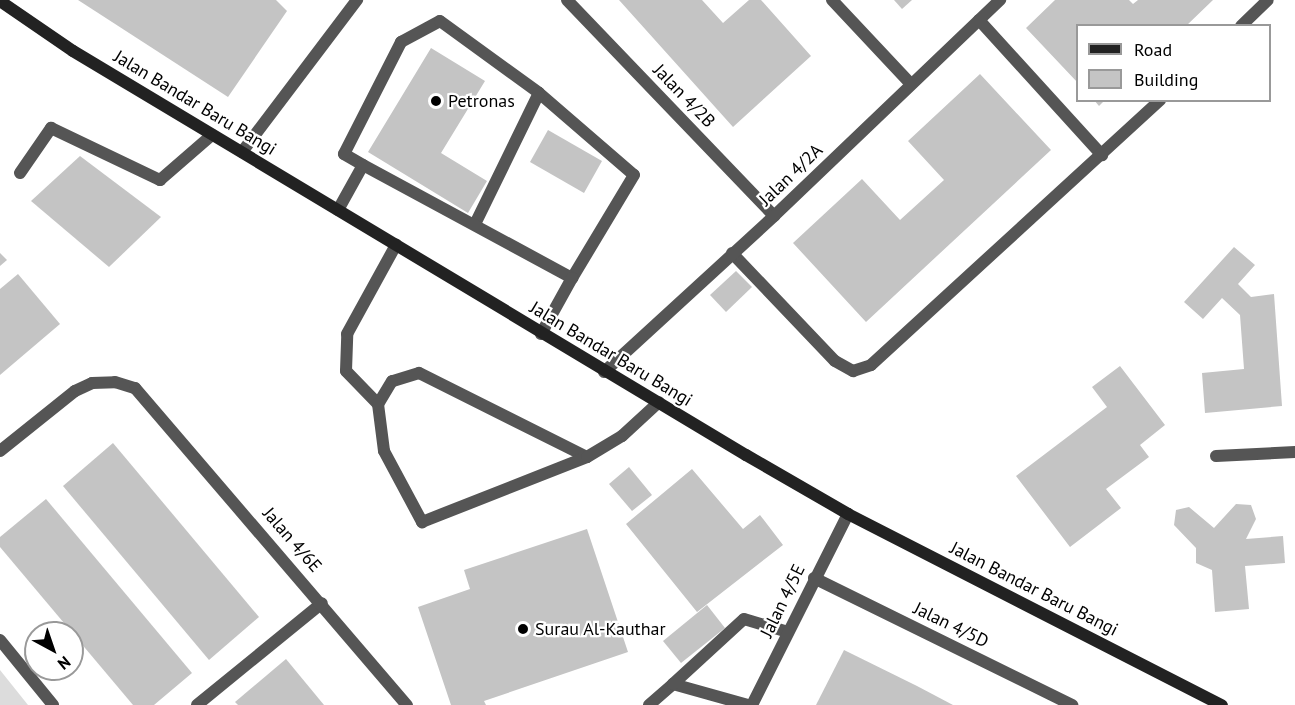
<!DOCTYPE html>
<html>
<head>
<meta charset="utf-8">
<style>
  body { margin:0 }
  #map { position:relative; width:1295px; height:705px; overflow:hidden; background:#fff; font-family:"PT Sans",sans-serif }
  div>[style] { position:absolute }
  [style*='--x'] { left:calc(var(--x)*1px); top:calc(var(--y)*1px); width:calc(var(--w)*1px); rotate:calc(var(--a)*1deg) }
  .green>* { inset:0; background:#dcdcdc }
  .building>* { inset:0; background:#c4c4c4 }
  .lane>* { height:12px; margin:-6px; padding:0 6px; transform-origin:6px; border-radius:6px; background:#555 }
  .street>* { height:12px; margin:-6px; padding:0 6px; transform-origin:6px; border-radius:6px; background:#555 }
  .secondary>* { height:12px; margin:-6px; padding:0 6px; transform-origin:6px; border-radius:6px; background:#222 }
  .dots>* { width:16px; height:16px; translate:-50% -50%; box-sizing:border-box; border:3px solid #fff; border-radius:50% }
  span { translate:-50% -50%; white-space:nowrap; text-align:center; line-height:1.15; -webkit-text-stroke:4.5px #fff; paint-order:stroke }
  .street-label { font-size:18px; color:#000 }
  .poi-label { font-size:18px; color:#000 }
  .left { translate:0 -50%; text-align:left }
  .legend { position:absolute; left:1076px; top:24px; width:195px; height:78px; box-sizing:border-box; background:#fff; border:2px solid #999; margin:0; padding:8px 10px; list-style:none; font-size:18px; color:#000 }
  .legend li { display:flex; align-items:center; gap:12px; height:30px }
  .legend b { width:30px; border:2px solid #999 }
  .north { position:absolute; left:24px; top:621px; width:60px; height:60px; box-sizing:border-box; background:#fff; border:2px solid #999; border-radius:50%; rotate:140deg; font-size:16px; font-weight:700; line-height:24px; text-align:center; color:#000 }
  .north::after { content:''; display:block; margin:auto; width:21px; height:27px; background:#000; clip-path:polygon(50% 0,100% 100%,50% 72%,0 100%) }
</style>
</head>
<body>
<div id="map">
  <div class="green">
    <div style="clip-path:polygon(0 670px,28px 705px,0 705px)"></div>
  </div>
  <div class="building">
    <div style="clip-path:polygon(78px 0,276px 0,287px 11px,228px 97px)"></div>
    <div style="clip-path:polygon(619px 0,702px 0,723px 23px,749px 0,761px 0,811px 56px,733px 127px)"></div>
    <div style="clip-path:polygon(894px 0,912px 0,902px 9px)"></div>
    <div style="clip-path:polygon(1055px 0,1129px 0,1133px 4px,1138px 0,1213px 0,1186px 26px,1078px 26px,1078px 83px,1026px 28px)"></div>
    <div style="clip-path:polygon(431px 48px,485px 81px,441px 153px,487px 181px,468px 213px,368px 152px)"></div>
    <div style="clip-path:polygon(980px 74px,1051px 150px,866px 322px,793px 243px,862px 179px,900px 220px,944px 180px,908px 141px)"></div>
    <div style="clip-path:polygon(1094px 100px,1105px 100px,1099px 106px)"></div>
    <div style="clip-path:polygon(548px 130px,602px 161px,584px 193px,530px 162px)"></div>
    <div style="clip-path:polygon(80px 156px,161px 217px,109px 267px,31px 201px)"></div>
    <div style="clip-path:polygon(1234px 247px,1255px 265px,1238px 284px,1251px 297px,1274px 294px,1282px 406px,1205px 413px,1202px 373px,1244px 369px,1240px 315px,1222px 298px,1203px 319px,1184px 302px)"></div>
    <div style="clip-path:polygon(0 253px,7px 260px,0 266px)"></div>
    <div style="clip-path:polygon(736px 271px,752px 287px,726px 312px,710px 295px)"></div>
    <div style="clip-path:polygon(18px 274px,60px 324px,0 375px,0 289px)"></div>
    <div style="clip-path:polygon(1120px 366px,1165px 425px,1140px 445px,1149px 457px,1106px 489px,1121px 508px,1070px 547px,1016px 476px,1107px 407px,1092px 387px)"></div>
    <div style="clip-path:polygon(113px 443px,259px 617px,209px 660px,63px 486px)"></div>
    <div style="clip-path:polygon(629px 467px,652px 495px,632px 511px,609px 484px)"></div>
    <div style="clip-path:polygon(692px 469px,743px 529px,760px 515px,783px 545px,697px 612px,626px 524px)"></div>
    <div style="clip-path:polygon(46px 499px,192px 673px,154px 705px,133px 705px,0 547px,0 537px)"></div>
    <div style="clip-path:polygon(1236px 504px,1251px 505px,1256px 519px,1246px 539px,1283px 536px,1285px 563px,1245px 566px,1249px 609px,1215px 612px,1212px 570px,1196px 563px,1196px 548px,1174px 525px,1176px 510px,1189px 507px,1214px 528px)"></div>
    <div style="clip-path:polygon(587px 529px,628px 652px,484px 701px,486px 705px,451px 705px,418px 607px,470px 589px,464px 570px)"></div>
    <div style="clip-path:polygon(707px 605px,725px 628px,681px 663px,663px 641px)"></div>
    <div style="clip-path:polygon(844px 650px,917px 686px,953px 705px,816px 705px)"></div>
    <div style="clip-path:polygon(286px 659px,324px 705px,238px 705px,235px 702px)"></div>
  </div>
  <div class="lane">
    <div style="--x:979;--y:20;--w:183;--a:47.7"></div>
    <div style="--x:1241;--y:26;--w:37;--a:-44"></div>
    <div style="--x:539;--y:93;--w:125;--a:40.8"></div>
    <div style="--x:634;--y:175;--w:120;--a:121"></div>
    <div style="--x:363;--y:165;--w:22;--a:-150"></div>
    <div style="--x:344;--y:154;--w:126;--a:-63"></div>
    <div style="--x:401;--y:42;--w:44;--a:-28.3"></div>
    <div style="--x:440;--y:21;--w:122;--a:36"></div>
    <div style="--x:539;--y:93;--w:146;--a:116"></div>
    <div style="--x:20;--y:173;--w:55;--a:-55.4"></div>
    <div style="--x:51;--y:128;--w:121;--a:25.5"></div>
    <div style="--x:160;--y:180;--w:69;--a:-40.9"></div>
    <div style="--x:338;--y:210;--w:51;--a:-60.9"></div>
    <div style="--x:363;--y:165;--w:238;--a:28.4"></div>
    <div style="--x:572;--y:278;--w:64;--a:119"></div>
    <div style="--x:732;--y:253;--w:149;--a:46.4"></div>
    <div style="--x:835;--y:361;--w:21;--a:29"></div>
    <div style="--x:853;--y:371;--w:19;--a:-18"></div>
    <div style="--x:871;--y:365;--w:392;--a:-42.5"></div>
    <div style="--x:378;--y:404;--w:46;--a:-134.1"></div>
    <div style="--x:346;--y:371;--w:37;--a:-88"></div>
    <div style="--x:347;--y:334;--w:102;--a:-61.2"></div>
    <div style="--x:587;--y:457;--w:188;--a:-153.4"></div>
    <div style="--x:419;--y:373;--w:28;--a:163"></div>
    <div style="--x:392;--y:381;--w:27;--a:121"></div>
    <div style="--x:378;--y:404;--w:47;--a:82.7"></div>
    <div style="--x:384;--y:451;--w:81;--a:61.8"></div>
    <div style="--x:422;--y:522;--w:177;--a:-21.5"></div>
    <div style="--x:587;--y:457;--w:41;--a:-31"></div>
    <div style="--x:622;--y:436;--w:50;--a:-42.6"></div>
    <div style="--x:197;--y:705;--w:161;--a:-39.2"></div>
    <div style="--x:649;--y:705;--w:32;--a:-41"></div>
    <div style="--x:748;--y:705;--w:78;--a:-164.4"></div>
    <div style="--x:673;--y:684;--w:96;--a:-42.5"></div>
    <div style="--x:744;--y:619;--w:46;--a:16.5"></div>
  </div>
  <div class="street">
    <div style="--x:567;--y:0;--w:299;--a:46.2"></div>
    <div style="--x:832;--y:0;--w:115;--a:46.8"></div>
    <div style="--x:242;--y:152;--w:191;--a:-52.9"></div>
    <div style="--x:604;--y:372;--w:231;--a:-42.5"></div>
    <div style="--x:774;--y:216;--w:313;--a:-43.7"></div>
    <div style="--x:0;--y:451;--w:96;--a:-38.7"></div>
    <div style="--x:75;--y:391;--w:19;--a:-25"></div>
    <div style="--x:92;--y:383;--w:23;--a:-2"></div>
    <div style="--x:115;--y:382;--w:21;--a:17"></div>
    <div style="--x:135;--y:388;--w:418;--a:49.4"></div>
    <div style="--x:1216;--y:456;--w:79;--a:-2.9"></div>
    <div style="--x:814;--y:578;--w:288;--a:26.2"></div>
    <div style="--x:0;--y:640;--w:84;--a:50.8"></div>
    <div style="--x:752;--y:705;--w:214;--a:-63.3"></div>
  </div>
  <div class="secondary">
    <div style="--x:0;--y:1;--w:88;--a:34.4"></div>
    <div style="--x:73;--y:51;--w:785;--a:30.98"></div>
    <div style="--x:746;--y:455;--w:118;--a:30"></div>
    <div style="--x:848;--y:514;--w:420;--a:27.1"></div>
  </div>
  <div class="dots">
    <div style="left:436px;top:101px;background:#000"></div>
    <div style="left:523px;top:629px;background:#000"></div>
  </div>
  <div class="street-label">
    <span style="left:684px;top:96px;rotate:46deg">Jalan 4/2B</span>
    <span style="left:195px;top:103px;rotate:31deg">Jalan Bandar Baru Bangi</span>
    <span style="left:791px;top:175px;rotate:-44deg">Jalan 4/2A</span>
    <span style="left:611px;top:354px;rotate:31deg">Jalan Bandar Baru Bangi</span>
    <span style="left:292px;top:540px;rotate:49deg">Jalan 4/6E</span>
    <span style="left:1034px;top:589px;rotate:27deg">Jalan Bandar Baru Bangi</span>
    <span style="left:783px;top:601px;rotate:-64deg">Jalan 4/5E</span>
    <span style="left:951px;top:625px;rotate:26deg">Jalan 4/5D</span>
  </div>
  <div class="poi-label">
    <span class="left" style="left:448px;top:101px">Petronas</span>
    <span class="left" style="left:535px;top:629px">Surau Al-Kauthar</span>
  </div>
  <ul class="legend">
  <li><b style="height:8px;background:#222"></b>Road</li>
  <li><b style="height:16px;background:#c4c4c4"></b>Building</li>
  </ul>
  <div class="north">N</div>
</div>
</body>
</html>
